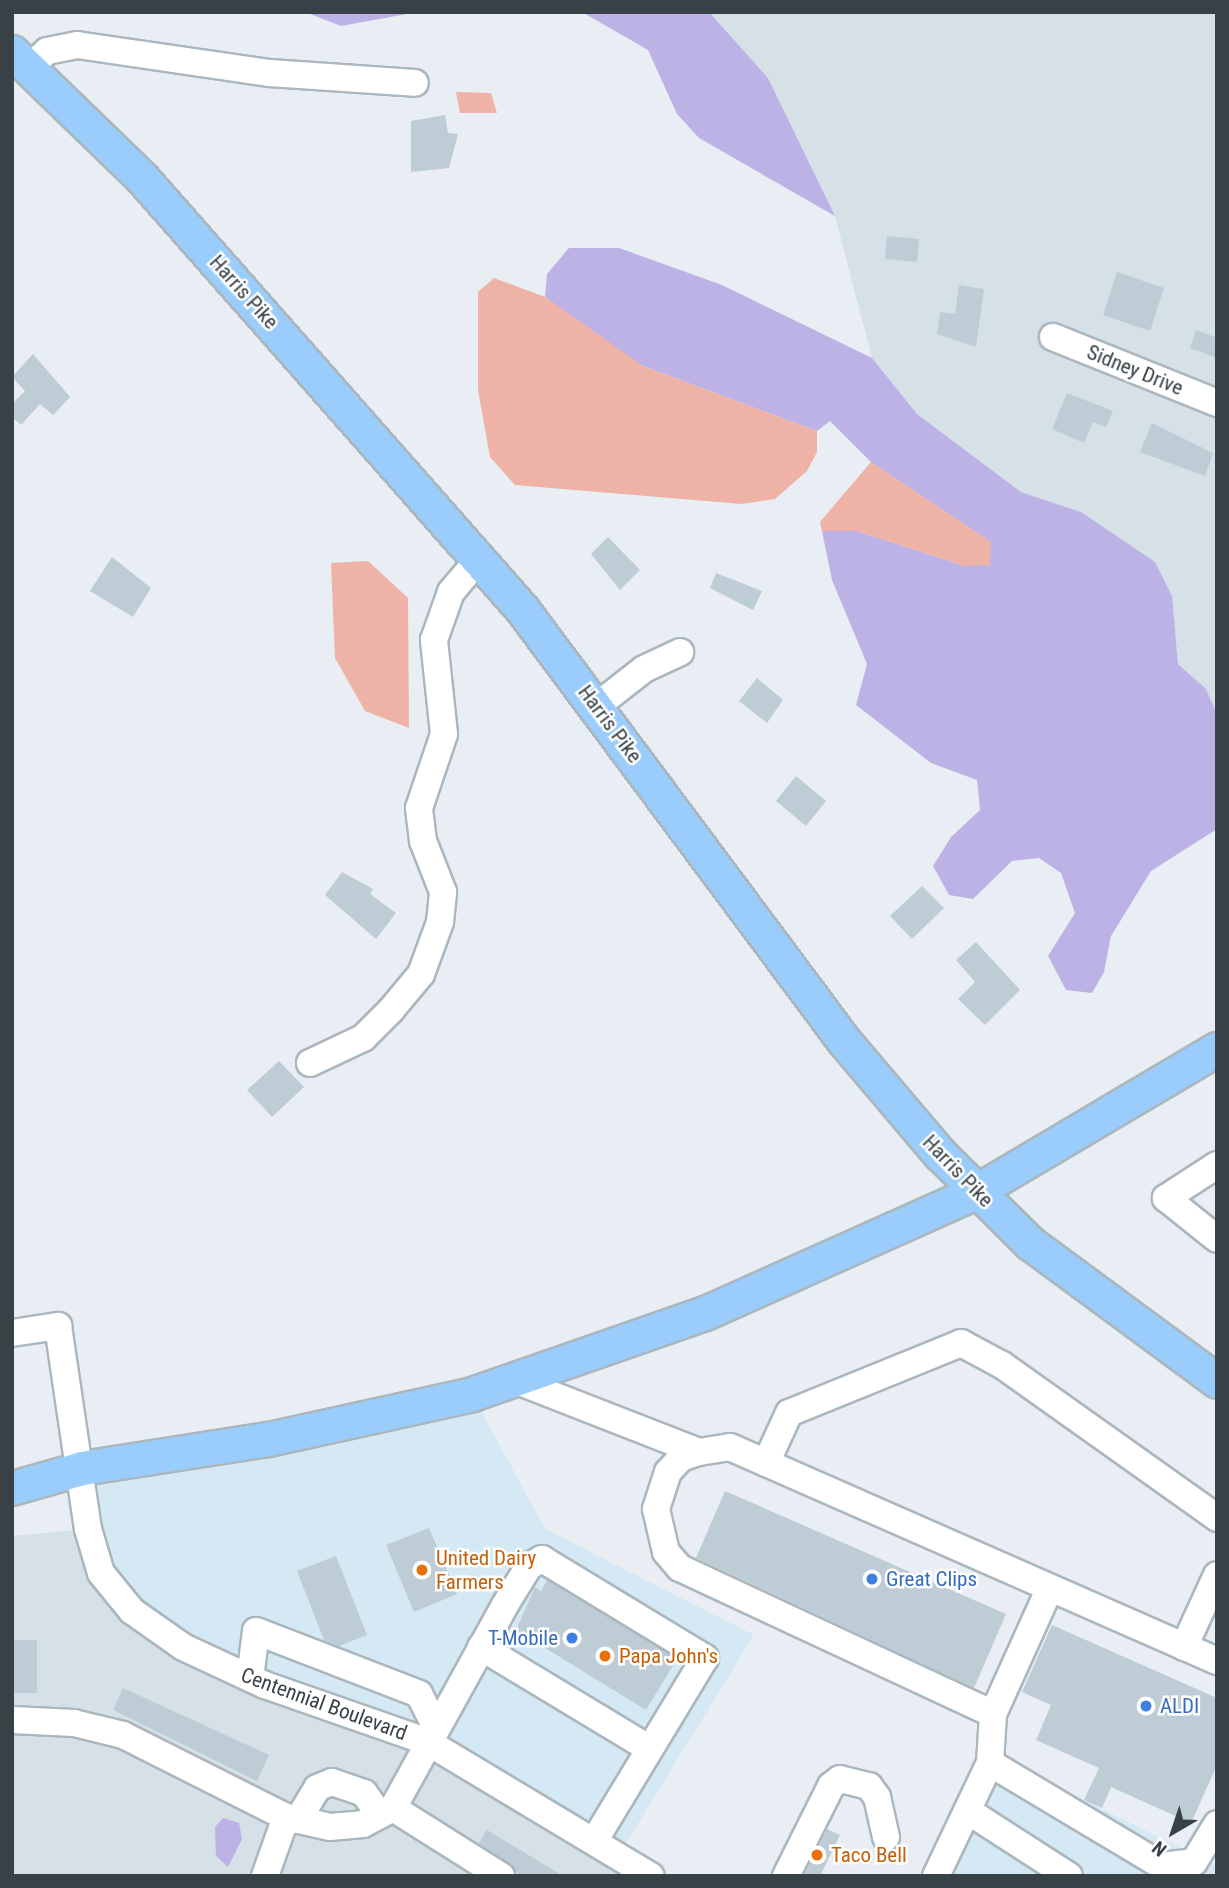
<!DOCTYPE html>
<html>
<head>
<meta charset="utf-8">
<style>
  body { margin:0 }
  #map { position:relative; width:1229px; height:1888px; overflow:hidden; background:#e8eef3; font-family:"Roboto Condensed",sans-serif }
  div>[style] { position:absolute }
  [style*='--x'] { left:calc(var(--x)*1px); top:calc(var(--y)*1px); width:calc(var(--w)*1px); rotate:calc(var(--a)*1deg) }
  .residential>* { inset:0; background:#d6e0e7 }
  .commercial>* { inset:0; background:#d4e9f4 }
  .green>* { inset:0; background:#bdb2e6 }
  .water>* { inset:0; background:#eeb2a6 }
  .building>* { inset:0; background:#beccd5 }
  .roads { filter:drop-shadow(2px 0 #abb7be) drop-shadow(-2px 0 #abb7be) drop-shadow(0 2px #abb7be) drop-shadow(0 -2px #abb7be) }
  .minor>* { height:26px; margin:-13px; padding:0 13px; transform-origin:13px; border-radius:13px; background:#fff }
  .major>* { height:33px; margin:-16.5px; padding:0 16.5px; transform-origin:16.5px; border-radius:16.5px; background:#9acdfb }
  .dots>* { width:19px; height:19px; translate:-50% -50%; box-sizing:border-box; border:4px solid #fff; border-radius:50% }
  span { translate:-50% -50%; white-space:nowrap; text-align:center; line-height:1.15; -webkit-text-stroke:5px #fff; paint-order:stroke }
  .street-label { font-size:21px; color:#374146 }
  .food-label { font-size:21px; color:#c56008 }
  .left { translate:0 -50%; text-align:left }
  .shop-label { font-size:21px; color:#366cbe }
  .right { translate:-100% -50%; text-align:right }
  .frame { position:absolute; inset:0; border:14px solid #374146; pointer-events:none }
  .north { position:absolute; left:1138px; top:1797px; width:70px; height:70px; -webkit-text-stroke:5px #fff; paint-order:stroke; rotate:219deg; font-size:19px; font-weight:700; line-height:28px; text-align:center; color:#374146 }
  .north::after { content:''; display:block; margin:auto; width:24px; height:32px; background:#374146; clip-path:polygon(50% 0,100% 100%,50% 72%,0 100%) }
</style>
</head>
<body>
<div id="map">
  <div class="residential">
    <div style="clip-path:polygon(709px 12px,1217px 12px,1217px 714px,1206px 689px,1178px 664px,1171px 596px,1081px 512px,1021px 492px,917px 414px,872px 358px,835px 216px,768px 78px)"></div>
    <div style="clip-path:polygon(88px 1529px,426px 1741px,651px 1876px,12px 1876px,12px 1536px)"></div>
  </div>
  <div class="commercial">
    <div style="clip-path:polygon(472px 1394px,545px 1529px,754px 1635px,618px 1856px,426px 1741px,183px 1647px,101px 1573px,82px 1468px)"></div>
    <div style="clip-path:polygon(987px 1752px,1217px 1866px,1217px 1876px,936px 1876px)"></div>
  </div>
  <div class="green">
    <div style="clip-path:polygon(305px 12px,418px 12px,341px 26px)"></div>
    <div style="clip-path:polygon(582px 12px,709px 12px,768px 78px,835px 216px,699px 138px,677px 114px,648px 50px)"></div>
    <div style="clip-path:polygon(569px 248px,619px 248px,722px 285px,872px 358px,917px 414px,1021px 492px,1081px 512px,1155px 562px,1172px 596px,1178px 664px,1206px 689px,1217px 714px,1217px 829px,1151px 871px,1111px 936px,1104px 972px,1092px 993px,1066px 990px,1048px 956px,1075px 913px,1061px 873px,1039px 858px,1012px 861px,973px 899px,949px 895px,933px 866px,951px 837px,980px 810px,977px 780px,931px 763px,856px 705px,867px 664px,832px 580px,822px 531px,857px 531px,965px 566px,991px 542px,871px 462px,830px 421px,817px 431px,643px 366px,595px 333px,545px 297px,547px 274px)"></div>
    <div style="clip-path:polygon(223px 1818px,239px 1823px,242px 1839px,228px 1867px,216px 1856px,215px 1827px)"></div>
  </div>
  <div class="water">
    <div style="clip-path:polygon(456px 92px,491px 93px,497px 113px,460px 113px)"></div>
    <div style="clip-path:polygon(494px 278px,545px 297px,643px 366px,817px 431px,817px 452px,807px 471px,775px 499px,742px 504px,515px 485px,490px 457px,478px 390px,478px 292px)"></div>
    <div style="clip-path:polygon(871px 462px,991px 542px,990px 565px,965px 566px,857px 531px,822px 531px,820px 522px)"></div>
    <div style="clip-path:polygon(368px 561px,408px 598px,409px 728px,365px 711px,335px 658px,331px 563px)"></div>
  </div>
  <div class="building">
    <div style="clip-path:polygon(445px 115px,448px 133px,458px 134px,449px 168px,411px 172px,411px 121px)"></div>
    <div style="clip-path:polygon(887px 236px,919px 239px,917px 262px,885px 259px)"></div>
    <div style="clip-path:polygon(1117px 272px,1164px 288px,1150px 331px,1103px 315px)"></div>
    <div style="clip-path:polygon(959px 285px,984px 289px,976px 347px,937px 334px,940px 312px,955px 314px)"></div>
    <div style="clip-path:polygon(1196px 330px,1217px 338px,1217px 358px,1190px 348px)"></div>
    <div style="clip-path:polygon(33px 354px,70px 397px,53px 415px,40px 404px,21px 425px,12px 417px,12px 404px,25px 391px,12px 377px)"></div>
    <div style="clip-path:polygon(1067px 393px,1113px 411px,1106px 427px,1093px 422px,1084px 443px,1052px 429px)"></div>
    <div style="clip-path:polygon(1152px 423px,1213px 453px,1205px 476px,1140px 452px)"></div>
    <div style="clip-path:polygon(608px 537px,640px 570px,620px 590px,591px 554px)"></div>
    <div style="clip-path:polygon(112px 557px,151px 588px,133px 617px,90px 591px)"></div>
    <div style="clip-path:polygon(716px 573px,762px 591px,753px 610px,710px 588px)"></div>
    <div style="clip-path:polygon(757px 678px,783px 700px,767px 723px,739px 701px)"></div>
    <div style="clip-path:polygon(796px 776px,826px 801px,806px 826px,776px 801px)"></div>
    <div style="clip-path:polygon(342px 872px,373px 889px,370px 894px,396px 913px,376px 939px,325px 895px)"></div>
    <div style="clip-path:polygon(922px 886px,944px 908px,912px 939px,890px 916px)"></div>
    <div style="clip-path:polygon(976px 942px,1020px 990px,985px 1025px,958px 999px,975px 982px,956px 960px)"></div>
    <div style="clip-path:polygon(279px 1061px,304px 1087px,272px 1117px,247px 1090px)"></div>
    <div style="clip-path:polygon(725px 1491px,1006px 1614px,974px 1688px,696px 1558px)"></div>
    <div style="clip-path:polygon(429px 1528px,457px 1594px,414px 1612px,386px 1545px)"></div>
    <div style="clip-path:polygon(336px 1556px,367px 1635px,339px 1646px,324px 1640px,297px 1571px)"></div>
    <div style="clip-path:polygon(547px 1580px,677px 1659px,646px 1710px,516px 1630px,535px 1587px,541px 1591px)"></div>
    <div style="clip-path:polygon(1052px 1625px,1217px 1698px,1217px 1765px,1191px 1823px,1111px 1787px,1102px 1808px,1084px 1800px,1099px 1768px,1036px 1740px,1051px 1705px,1022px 1692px)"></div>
    <div style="clip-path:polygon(12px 1640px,37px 1640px,37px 1693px,12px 1693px)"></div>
    <div style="clip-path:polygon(123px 1688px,269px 1755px,257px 1781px,113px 1710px)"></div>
    <div style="clip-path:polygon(827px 1829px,840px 1835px,820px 1876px,804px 1876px)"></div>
    <div style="clip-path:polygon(487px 1830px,563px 1876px,522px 1876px,479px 1843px)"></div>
  </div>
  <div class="roads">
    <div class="minor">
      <div style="--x:30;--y:67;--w:23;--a:-43"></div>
      <div style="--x:47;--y:51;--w:31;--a:-11"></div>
      <div style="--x:77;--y:45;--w:195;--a:8.3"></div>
      <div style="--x:270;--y:73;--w:145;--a:3.9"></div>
      <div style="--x:1053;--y:337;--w:177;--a:21.9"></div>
      <div style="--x:598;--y:705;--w:58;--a:-38"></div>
      <div style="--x:644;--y:669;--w:40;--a:-25"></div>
      <div style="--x:310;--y:1063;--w:59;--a:-25.3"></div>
      <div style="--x:363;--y:1038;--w:40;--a:-45"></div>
      <div style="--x:391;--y:1010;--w:47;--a:-50.2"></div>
      <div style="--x:421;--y:974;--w:55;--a:-69.9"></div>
      <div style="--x:440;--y:922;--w:30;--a:-84"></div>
      <div style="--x:443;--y:892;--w:55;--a:-111.4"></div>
      <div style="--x:423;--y:841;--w:33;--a:-97"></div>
      <div style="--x:419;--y:808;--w:78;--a:-71.3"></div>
      <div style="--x:444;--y:734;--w:95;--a:-96.1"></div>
      <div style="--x:434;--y:640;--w:51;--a:-70.5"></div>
      <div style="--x:451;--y:592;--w:43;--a:-49.7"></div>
      <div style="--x:1217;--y:1165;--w:61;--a:147.1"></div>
      <div style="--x:1166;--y:1198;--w:65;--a:38.8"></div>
      <div style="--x:12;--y:1333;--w:47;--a:-8.7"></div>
      <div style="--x:58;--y:1326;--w:205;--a:81.6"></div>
      <div style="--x:88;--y:1529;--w:46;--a:73.5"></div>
      <div style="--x:101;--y:1573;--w:49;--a:50.8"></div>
      <div style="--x:132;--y:1611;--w:62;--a:35.2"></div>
      <div style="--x:183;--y:1647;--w:90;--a:24.9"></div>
      <div style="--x:265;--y:1685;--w:170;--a:19.2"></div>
      <div style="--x:426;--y:1741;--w:262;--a:31"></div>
      <div style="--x:517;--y:1381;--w:195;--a:21.3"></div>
      <div style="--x:699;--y:1452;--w:31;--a:-9"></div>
      <div style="--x:730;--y:1447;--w:532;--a:23.72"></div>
      <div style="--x:699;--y:1452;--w:19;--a:162"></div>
      <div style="--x:681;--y:1458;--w:19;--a:133"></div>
      <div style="--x:668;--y:1472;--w:39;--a:108"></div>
      <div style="--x:656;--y:1509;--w:44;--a:76.9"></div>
      <div style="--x:666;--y:1552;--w:21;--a:49"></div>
      <div style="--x:680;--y:1568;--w:345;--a:25"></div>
      <div style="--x:766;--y:1463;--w:55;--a:-65.3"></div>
      <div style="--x:789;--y:1413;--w:186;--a:-22.1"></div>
      <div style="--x:961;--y:1343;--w:47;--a:28.2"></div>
      <div style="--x:1002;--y:1365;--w:264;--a:35.4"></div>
      <div style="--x:481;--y:1647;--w:197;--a:31.1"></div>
      <div style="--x:1184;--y:1647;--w:79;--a:-65.4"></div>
      <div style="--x:250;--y:1678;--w:47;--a:-82.7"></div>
      <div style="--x:256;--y:1631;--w:175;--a:21.1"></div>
      <div style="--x:419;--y:1694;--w:36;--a:63"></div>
      <div style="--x:12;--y:1720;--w:62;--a:2.8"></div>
      <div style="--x:74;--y:1723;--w:50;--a:13.8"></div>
      <div style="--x:123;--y:1735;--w:182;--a:26.7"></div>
      <div style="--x:286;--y:1817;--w:45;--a:12.8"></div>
      <div style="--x:330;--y:1827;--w:33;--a:-5"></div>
      <div style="--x:363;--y:1824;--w:34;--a:-28"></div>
      <div style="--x:393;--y:1808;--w:232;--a:-61.1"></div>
      <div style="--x:505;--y:1605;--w:46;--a:-58.4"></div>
      <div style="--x:529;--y:1566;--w:15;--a:-28"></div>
      <div style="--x:542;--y:1559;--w:191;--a:31.3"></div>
      <div style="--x:705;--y:1658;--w:214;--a:121.2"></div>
      <div style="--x:990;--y:1763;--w:200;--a:30.9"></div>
      <div style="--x:1162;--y:1866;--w:32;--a:-7"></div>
      <div style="--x:1194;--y:1862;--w:44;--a:-58.8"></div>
      <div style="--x:393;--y:1808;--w:128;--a:32.2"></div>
      <div style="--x:968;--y:1811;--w:120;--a:32.8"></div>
      <div style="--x:298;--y:1820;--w:37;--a:-59"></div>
      <div style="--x:317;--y:1788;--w:16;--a:-22"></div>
      <div style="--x:332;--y:1782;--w:34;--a:19"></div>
      <div style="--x:364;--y:1793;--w:27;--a:54"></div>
      <div style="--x:265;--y:1876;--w:63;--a:-70.4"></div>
      <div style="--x:786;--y:1876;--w:101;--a:-63.4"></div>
      <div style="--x:831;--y:1786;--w:11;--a:-38"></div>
      <div style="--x:840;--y:1779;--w:30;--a:14"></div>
      <div style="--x:869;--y:1786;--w:14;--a:54"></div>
      <div style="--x:877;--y:1797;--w:41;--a:77.3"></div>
      <div style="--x:936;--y:1876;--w:125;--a:-64.5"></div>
      <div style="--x:990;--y:1763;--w:49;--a:-86.5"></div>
      <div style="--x:993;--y:1714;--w:138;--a:-65.7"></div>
    </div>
    <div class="major">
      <div style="--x:12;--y:52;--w:181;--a:44.1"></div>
      <div style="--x:142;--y:178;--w:575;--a:48.6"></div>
      <div style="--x:522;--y:609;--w:539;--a:53.3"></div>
      <div style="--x:844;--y:1041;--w:148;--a:49.7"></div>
      <div style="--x:940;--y:1154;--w:127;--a:44.7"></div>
      <div style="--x:1030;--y:1243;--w:232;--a:36.4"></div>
      <div style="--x:12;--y:1488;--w:73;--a:-15.9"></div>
      <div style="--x:82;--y:1468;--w:188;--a:-8.9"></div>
      <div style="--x:268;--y:1439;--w:209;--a:-12.4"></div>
      <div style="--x:472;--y:1394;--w:247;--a:-19.2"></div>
      <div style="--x:705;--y:1313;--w:296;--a:-24.1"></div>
      <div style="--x:975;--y:1192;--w:281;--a:-30.6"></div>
    </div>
  </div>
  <div class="dots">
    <div style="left:422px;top:1570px;background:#e8710a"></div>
    <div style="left:872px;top:1579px;background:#3f7fe0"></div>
    <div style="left:572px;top:1638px;background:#3f7fe0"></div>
    <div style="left:605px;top:1656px;background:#e8710a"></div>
    <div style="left:1146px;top:1706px;background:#3f7fe0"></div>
    <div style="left:817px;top:1855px;background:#e8710a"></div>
  </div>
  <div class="street-label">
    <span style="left:244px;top:292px;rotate:48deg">Harris Pike</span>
    <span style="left:1135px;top:370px;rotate:22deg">Sidney Drive</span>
    <span style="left:610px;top:724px;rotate:53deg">Harris Pike</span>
    <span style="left:958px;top:1171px;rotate:46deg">Harris Pike</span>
    <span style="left:324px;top:1704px;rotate:20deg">Centennial Boulevard</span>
  </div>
  <div class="food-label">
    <span class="left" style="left:436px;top:1570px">United Dairy<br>Farmers</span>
    <span class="left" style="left:619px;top:1656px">Papa John's</span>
    <span class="left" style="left:831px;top:1855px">Taco Bell</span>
  </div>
  <div class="shop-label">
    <span class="left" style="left:886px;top:1579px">Great Clips</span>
    <span class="right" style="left:558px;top:1638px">T-Mobile</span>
    <span class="left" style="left:1160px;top:1706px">ALDI</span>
  </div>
  <div class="frame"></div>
  <div class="north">N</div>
</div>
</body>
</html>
